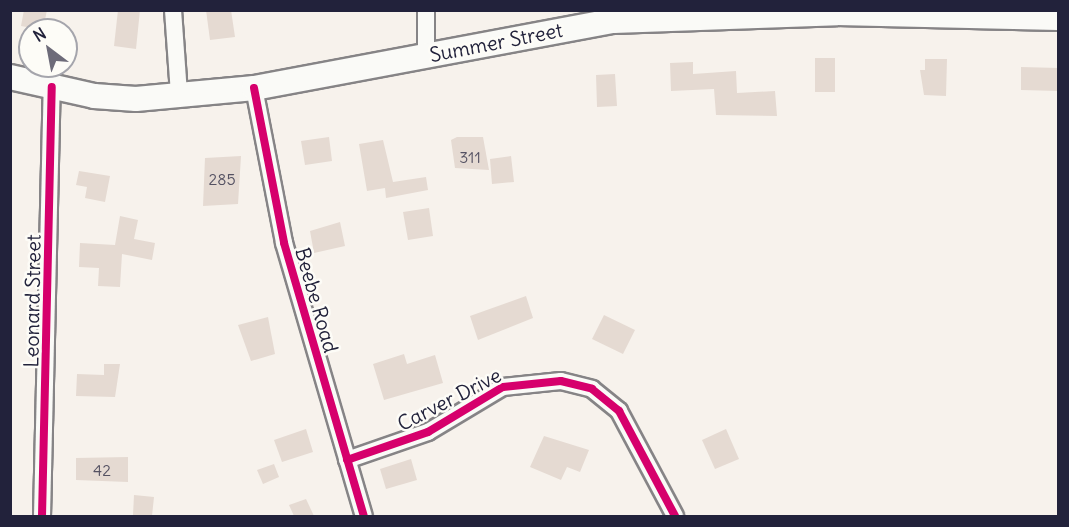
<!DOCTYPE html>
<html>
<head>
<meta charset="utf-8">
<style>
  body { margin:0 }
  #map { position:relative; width:1069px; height:527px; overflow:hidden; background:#f7f2ec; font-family:Delius,sans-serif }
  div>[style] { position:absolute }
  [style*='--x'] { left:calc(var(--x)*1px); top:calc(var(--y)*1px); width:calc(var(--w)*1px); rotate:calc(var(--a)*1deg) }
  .building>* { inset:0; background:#e5dad2 }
  .roads { filter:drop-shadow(2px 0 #868486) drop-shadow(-2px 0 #868486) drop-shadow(0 2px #868486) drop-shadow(0 -2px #868486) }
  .street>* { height:16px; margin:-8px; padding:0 8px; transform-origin:8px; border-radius:8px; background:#fafaf7 }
  .secondary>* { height:24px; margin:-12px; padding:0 12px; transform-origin:12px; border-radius:12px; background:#fafaf7 }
  .cycleway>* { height:8px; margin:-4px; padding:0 4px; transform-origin:4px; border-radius:4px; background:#d6006c }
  span { translate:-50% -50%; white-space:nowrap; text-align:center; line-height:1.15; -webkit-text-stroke:5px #fdfcf7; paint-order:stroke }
  .number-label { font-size:16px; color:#545162 }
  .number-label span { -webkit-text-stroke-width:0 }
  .street-label { font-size:20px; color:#22223b }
  .frame { position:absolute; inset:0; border:12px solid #22223b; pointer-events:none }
  .north { position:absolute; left:18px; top:18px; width:60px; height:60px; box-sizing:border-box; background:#fdfcf7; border:2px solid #a5a5ac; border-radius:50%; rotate:328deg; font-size:16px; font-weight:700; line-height:24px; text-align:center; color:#22223b }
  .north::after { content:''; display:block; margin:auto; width:21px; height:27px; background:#6d6b79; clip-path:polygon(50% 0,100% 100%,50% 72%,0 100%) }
</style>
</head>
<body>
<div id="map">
  <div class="building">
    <div style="clip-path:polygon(24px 10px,47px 10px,43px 30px,21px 26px)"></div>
    <div style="clip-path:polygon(118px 10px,140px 10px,136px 49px,114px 46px)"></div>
    <div style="clip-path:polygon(206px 10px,231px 10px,235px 37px,210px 40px)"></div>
    <div style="clip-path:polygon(815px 58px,835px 58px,835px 92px,815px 92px)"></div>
    <div style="clip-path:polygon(925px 59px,947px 59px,946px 96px,924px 95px,920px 70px,925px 70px)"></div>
    <div style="clip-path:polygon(693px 62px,693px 74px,736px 71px,737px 93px,775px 91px,777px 116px,716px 115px,714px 89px,671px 91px,670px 63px)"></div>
    <div style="clip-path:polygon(1021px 67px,1059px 68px,1059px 91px,1021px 90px)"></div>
    <div style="clip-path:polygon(615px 74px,617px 106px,597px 107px,596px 75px)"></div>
    <div style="clip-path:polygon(329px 137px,332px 161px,305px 165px,301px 141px)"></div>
    <div style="clip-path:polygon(457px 137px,483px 137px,489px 170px,455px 168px,451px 140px)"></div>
    <div style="clip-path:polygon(383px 140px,393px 182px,426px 177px,428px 190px,386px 198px,385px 188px,367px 191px,359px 144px)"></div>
    <div style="clip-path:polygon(241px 156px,238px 204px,203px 206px,205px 158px)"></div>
    <div style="clip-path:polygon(511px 156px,514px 182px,492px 184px,490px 159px)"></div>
    <div style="clip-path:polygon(79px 171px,110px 176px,105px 202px,85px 198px,87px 187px,76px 185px)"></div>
    <div style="clip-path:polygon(429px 208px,433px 236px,408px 240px,403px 212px)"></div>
    <div style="clip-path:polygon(120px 216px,138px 220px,134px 239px,155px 243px,152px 260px,122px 254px,120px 287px,98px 286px,99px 268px,79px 267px,80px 243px,115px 245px)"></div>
    <div style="clip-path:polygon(340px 222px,345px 246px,314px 253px,310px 231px)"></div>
    <div style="clip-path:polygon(526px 296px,533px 318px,478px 340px,470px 316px)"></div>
    <div style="clip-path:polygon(604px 315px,635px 330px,623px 354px,592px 339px)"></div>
    <div style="clip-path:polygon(268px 317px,275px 354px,251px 361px,238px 325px)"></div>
    <div style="clip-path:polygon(404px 354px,407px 364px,435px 355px,443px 383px,384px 400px,373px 364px)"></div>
    <div style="clip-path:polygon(104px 364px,120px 364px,115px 397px,76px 396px,77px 374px,104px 375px)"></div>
    <div style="clip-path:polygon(306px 429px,313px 452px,282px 462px,274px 440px)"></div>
    <div style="clip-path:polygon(726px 429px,739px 459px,715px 469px,702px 440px)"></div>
    <div style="clip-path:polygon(544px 436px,589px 450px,580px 472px,567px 467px,561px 480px,530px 467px)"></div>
    <div style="clip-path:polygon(128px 457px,128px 482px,76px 480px,76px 458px)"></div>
    <div style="clip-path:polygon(411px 459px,417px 480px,386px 489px,380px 469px)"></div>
    <div style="clip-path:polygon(274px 464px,279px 477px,263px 484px,257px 470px)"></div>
    <div style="clip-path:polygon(134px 495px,154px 497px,152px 516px,133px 515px)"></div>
    <div style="clip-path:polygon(306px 499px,314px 516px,294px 516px,289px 505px)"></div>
  </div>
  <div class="roads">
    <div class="street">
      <div style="--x:173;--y:10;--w:84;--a:85.9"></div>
      <div style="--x:426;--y:55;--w:45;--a:-90"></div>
      <div style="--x:254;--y:88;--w:158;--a:79"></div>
      <div style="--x:284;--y:243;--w:284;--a:73.7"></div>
      <div style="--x:347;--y:460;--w:86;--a:-19.1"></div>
      <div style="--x:428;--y:432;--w:87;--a:-31"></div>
      <div style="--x:503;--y:387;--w:58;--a:-5.9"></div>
      <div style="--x:561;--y:381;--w:32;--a:14"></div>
      <div style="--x:592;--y:389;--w:35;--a:39"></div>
      <div style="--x:619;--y:411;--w:119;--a:61.9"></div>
      <div style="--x:42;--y:516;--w:429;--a:-88.7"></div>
    </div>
    <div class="secondary">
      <div style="--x:10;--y:77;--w:86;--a:12.7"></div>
      <div style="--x:94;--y:96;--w:42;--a:4.1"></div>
      <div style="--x:136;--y:99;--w:119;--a:-5.3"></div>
      <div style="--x:254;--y:88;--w:365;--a:-10.6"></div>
      <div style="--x:613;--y:21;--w:224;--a:-2"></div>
      <div style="--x:837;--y:13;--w:221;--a:1.3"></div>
    </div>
  </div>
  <div class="cycleway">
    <div style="--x:254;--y:88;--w:158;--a:79"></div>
    <div style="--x:284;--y:243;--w:284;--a:73.7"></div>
    <div style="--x:347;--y:460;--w:86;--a:-19.1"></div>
    <div style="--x:428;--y:432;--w:87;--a:-31"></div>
    <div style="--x:503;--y:387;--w:58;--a:-5.9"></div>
    <div style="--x:561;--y:381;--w:32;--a:14"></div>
    <div style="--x:592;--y:389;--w:35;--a:39"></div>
    <div style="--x:619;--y:411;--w:119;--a:61.9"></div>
    <div style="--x:42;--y:516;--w:429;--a:-88.7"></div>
  </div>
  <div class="number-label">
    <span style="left:470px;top:157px">311</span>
    <span style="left:222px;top:179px">285</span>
    <span style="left:102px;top:470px">42</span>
  </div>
  <div class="street-label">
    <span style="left:496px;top:42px;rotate:-11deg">Summer Street</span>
    <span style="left:317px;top:300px;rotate:74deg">Beebe Road</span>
    <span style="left:32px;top:301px;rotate:-89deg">Leonard Street</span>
    <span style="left:449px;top:399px;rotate:-27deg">Carver Drive</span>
  </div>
  <div class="frame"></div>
  <div class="north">N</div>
</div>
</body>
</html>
